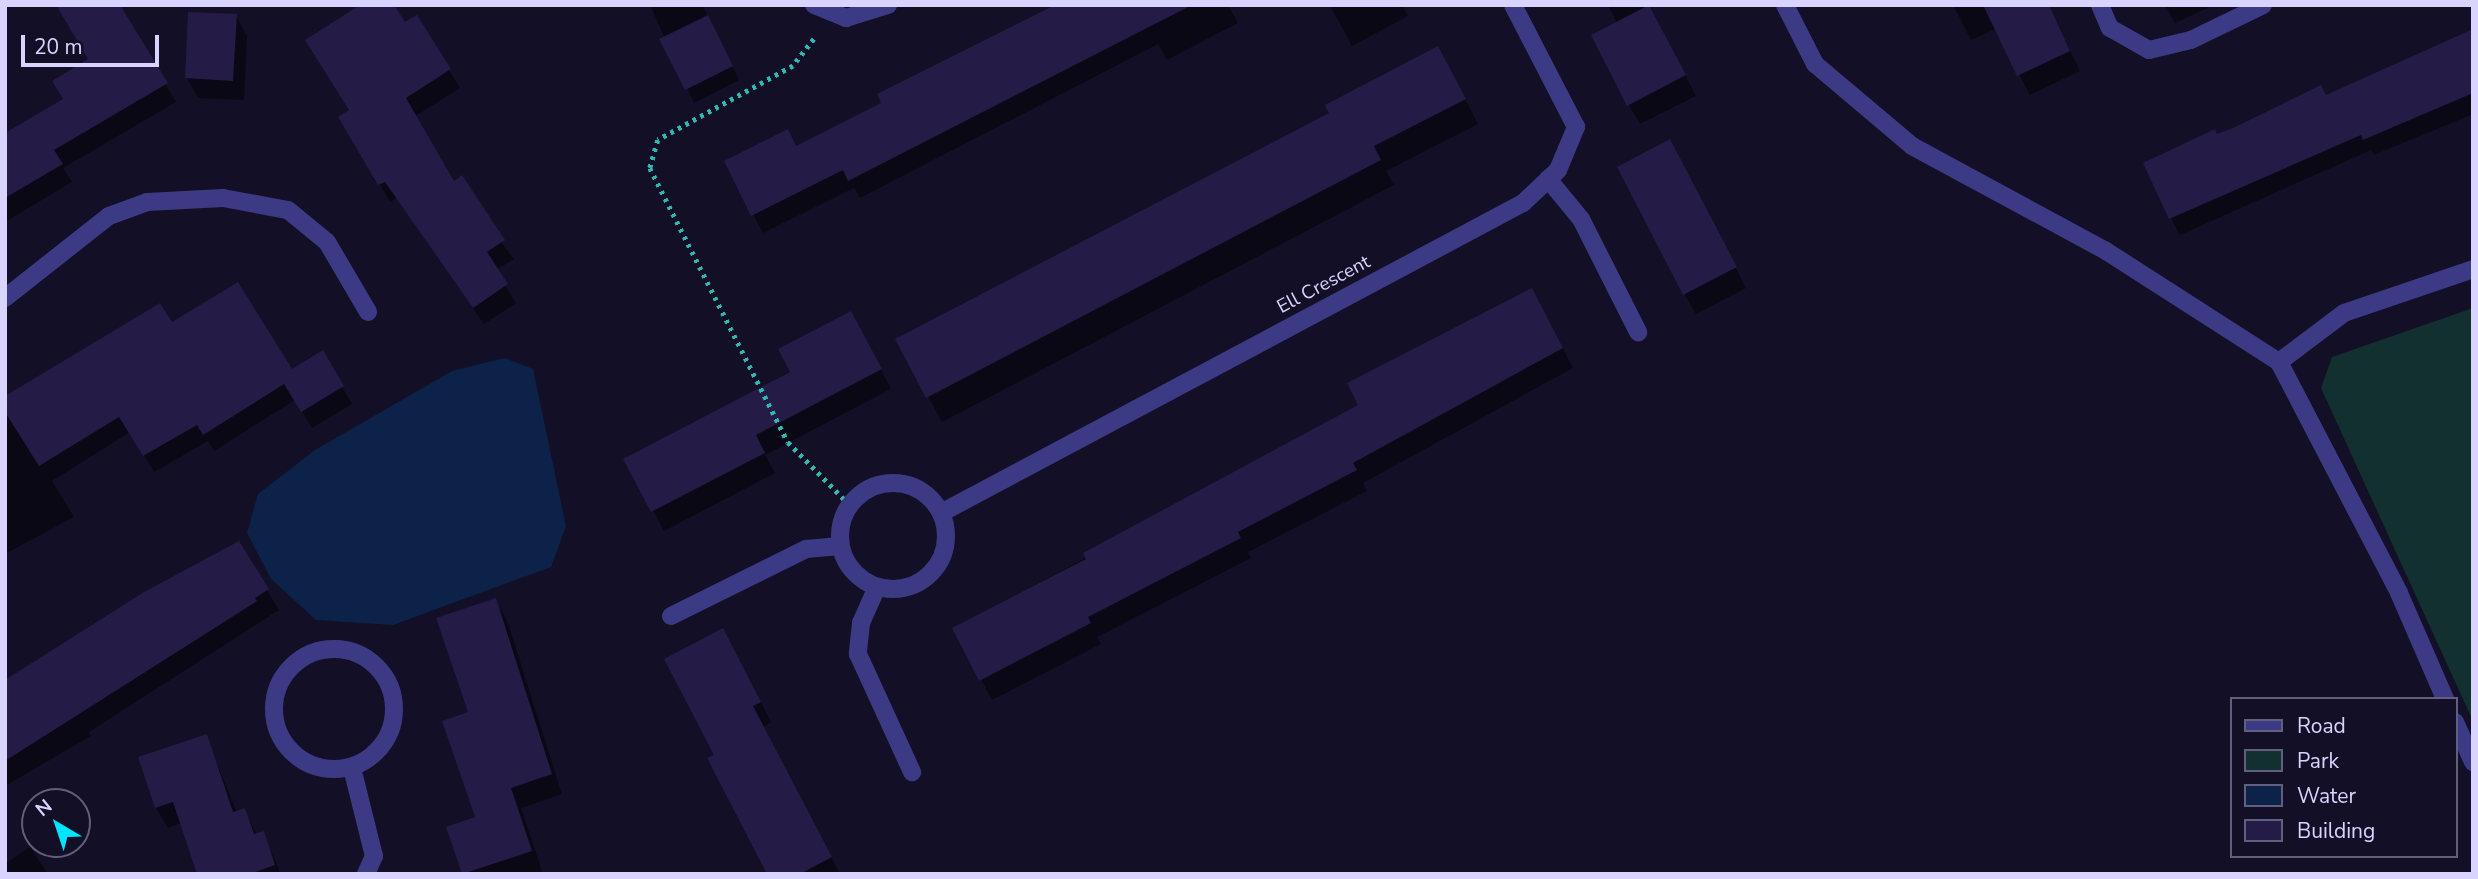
<!DOCTYPE html>
<html>
<head>
<meta charset="utf-8">
<style>
  body { margin:0 }
  #map { position:relative; width:2478px; height:879px; overflow:hidden; background:#130f26; font-family:"Nunito Sans",sans-serif }
  div>[style] { position:absolute }
  [style*='--x'] { left:calc(var(--x)*1px); top:calc(var(--y)*1px); width:calc(var(--w)*1px); rotate:calc(var(--a)*1deg) }
  .green>* { inset:0; background:#12302f }
  .water>* { inset:0; background:#0c2248 }
  .shadow>* { inset:0; background:#0007 }
  .building>* { inset:0; background:#241b47 }
  .path>* { height:4.5px; margin-top:-2.25px; transform-origin:0; background:repeating-linear-gradient(90deg,#2fb8b0 0 3.5px,transparent 0 8.5px) }
  .lane>* { height:18px; margin:-9px; padding:0 9px; transform-origin:9px; border-radius:9px; background:#3d3a85 }
  .street>* { height:18px; margin:-9px; padding:0 9px; transform-origin:9px; border-radius:9px; background:#3d3a85 }
  .street>.ring { margin:-9px; padding:0; box-sizing:content-box; background:none; border:18px solid #3d3a85; border-radius:50% }
  span { translate:-50% -50%; white-space:nowrap; text-align:center; line-height:1.15; -webkit-text-stroke:7px #130f26; paint-order:stroke }
  .street-label { font-size:19px; color:#d9d4ff }
  .frame { position:absolute; inset:0; border:7px solid #d9d4ff; pointer-events:none }
  .legend { position:absolute; left:2230px; top:697px; width:228px; height:161px; box-sizing:border-box; background:#130f26; border:2px solid #625e7d; margin:0; padding:9px 12px; list-style:none; font-size:21px; color:#d9d4ff }
  .legend li { display:flex; align-items:center; gap:14px; height:35px }
  .legend b { width:35px; border:2px solid #625e7d }
  .north { position:absolute; left:21px; top:788px; width:70px; height:70px; box-sizing:border-box; background:#130f26; border:2px solid #625e7d; border-radius:50%; rotate:321deg; font-size:19px; font-weight:700; line-height:28px; text-align:center; color:#d9d4ff }
  .north::after { content:''; display:block; margin:auto; width:24px; height:32px; background:#00e5ff; clip-path:polygon(50% 0,100% 100%,50% 72%,0 100%) }
  .scale { position:absolute; left:21px; top:35px; width:138px; height:32px; box-sizing:border-box; border:4px solid #d9d4ff; border-top:0; padding-left:9px; font-size:21px; line-height:24px; white-space:nowrap; color:#d9d4ff; -webkit-text-stroke:5px #130f26; paint-order:stroke }
</style>
</head>
<body>
<div id="map">
  <div class="green">
    <div style="clip-path:polygon(2473px 308px,2473px 721px,2321px 388px,2332px 357px)"></div>
  </div>
  <div class="water">
    <div style="clip-path:polygon(505px 358px,533px 369px,566px 526px,551px 567px,393px 625px,316px 620px,271px 579px,247px 533px,258px 494px,315px 450px,452px 371px)"></div>
  </div>
  <div class="shadow">
    <div style="clip-path:polygon(118px 5px,176px 102px,63px 168px,72px 182px,5px 222px,5px 135px,65px 100px)"></div>
    <div style="clip-path:polygon(650px 5px,702px 5px,739px 80px,694px 103px)"></div>
    <div style="clip-path:polygon(1089px 5px,1228px 5px,1238px 23px,1167px 60px,1158px 44px,860px 198px,854px 188px,763px 233px,726px 162px,797px 147px)"></div>
    <div style="clip-path:polygon(1330px 5px,1402px 5px,1408px 16px,1352px 46px)"></div>
    <div style="clip-path:polygon(1608px 5px,1649px 5px,1696px 96px,1640px 124px,1629px 105px,1617px 23px)"></div>
    <div style="clip-path:polygon(1953px 5px,2047px 5px,2080px 71px,2030px 95px,1996px 29px,1971px 40px)"></div>
    <div style="clip-path:polygon(2165px 5px,2214px 5px,2175px 23px)"></div>
    <div style="clip-path:polygon(236px 16px,247px 36px,244px 100px,198px 98px,187px 78px)"></div>
    <div style="clip-path:polygon(416px 17px,460px 88px,414px 117px,454px 183px,514px 259px,496px 270px,516px 303px,484px 324px,397px 198px,390px 202px,340px 118px,351px 111px,404px 25px)"></div>
    <div style="clip-path:polygon(2473px 31px,2473px 114px,2374px 155px,2371px 150px,2180px 235px,2171px 218px,2217px 136px,2326px 97px)"></div>
    <div style="clip-path:polygon(1452px 73px,1478px 124px,1386px 171px,1394px 185px,942px 422px,898px 340px)"></div>
    <div style="clip-path:polygon(1681px 161px,1746px 288px,1696px 314px,1684px 294px)"></div>
    <div style="clip-path:polygon(1543px 310px,1573px 368px,1363px 483px,1367px 491px,1248px 552px,1251px 558px,1097px 637px,1101px 644px,992px 700px,954px 629px)"></div>
    <div style="clip-path:polygon(172px 324px,291px 371px,322px 352px,352px 404px,312px 428px,295px 400px,214px 451px,208px 441px,154px 472px,130px 432px,52px 481px,74px 517px,5px 554px,5px 399px)"></div>
    <div style="clip-path:polygon(862px 333px,891px 389px,765px 455px,775px 473px,664px 531px,626px 460px)"></div>
    <div style="clip-path:polygon(267px 590px,279px 610px,89px 732px,91px 736px,5px 786px,5px 684px)"></div>
    <div style="clip-path:polygon(495px 600px,507px 620px,562px 794px,521px 808px,542px 871px,536px 874px,464px 874px,449px 828px,477px 818px,470px 713px)"></div>
    <div style="clip-path:polygon(734px 650px,771px 722px,763px 727px,840px 874px,769px 874px)"></div>
    <div style="clip-path:polygon(206px 736px,237px 813px,244px 810px,257px 835px,263px 833px,281px 874px,199px 874px,181px 823px,168px 828px,156px 808px,140px 758px)"></div>
    <div style="clip-path:polygon(30px 847px,48px 874px,5px 874px,5px 864px)"></div>
  </div>
  <div class="building">
    <div style="clip-path:polygon(56px 5px,120px 5px,168px 83px,54px 150px,63px 164px,5px 198px,5px 133px,63px 99px,52px 81px,88px 59px)"></div>
    <div style="clip-path:polygon(360px 5px,394px 5px,405px 22px,417px 15px,451px 69px,406px 98px,454px 181px,462px 175px,505px 240px,487px 252px,508px 284px,473px 308px,385px 182px,378px 185px,338px 117px,349px 110px,305px 40px)"></div>
    <div style="clip-path:polygon(1055px 5px,1192px 5px,848px 181px,843px 170px,751px 216px,724px 161px,788px 129px,796px 146px,881px 103px,877px 94px)"></div>
    <div style="clip-path:polygon(1649px 5px,1686px 75px,1627px 106px,1591px 35px)"></div>
    <div style="clip-path:polygon(1983px 5px,2049px 5px,2070px 51px,2017px 76px)"></div>
    <div style="clip-path:polygon(188px 12px,237px 14px,233px 81px,185px 78px)"></div>
    <div style="clip-path:polygon(708px 15px,733px 66px,685px 90px,659px 39px)"></div>
    <div style="clip-path:polygon(2473px 29px,2473px 93px,2363px 140px,2361px 135px,2169px 219px,2143px 163px,2215px 129px,2217px 134px,2233px 128px,2321px 85px,2326px 95px)"></div>
    <div style="clip-path:polygon(1438px 46px,1466px 99px,1374px 146px,1381px 160px,926px 398px,895px 339px,1329px 113px,1325px 105px)"></div>
    <div style="clip-path:polygon(1670px 139px,1737px 267px,1683px 295px,1617px 167px)"></div>
    <div style="clip-path:polygon(238px 282px,292px 369px,323px 350px,344px 386px,301px 412px,284px 384px,203px 435px,197px 425px,143px 456px,119px 417px,39px 466px,5px 412px,5px 396px,160px 303px,172px 322px)"></div>
    <div style="clip-path:polygon(1532px 288px,1563px 348px,1353px 463px,1357px 470px,1238px 532px,1241px 538px,1088px 617px,1091px 623px,979px 681px,952px 628px,1086px 559px,1083px 553px,1358px 405px,1347px 383px)"></div>
    <div style="clip-path:polygon(851px 311px,882px 369px,756px 435px,765px 453px,651px 512px,623px 459px,790px 372px,778px 349px)"></div>
    <div style="clip-path:polygon(239px 541px,269px 589px,255px 598px,257px 601px,5px 761px,5px 680px,144px 592px)"></div>
    <div style="clip-path:polygon(496px 598px,552px 774px,511px 788px,532px 851px,462px 874px,446px 827px,475px 817px,442px 721px,468px 712px,436px 618px)"></div>
    <div style="clip-path:polygon(723px 628px,761px 702px,753px 706px,832px 857px,800px 874px,767px 874px,707px 758px,714px 755px,664px 659px)"></div>
    <div style="clip-path:polygon(207px 734px,233px 812px,245px 808px,254px 834px,264px 831px,275px 865px,250px 874px,197px 874px,173px 802px,155px 808px,138px 757px)"></div>
  </div>
  <div class="path">
    <div style="--x:814;--y:39;--w:34;--a:128"></div>
    <div style="--x:793;--y:66;--w:154;--a:151.3"></div>
    <div style="--x:658;--y:140;--w:29;--a:106"></div>
    <div style="--x:650;--y:168;--w:307;--a:63.3"></div>
    <div style="--x:788;--y:442;--w:87;--a:45.5"></div>
  </div>
  <div class="lane">
    <div style="--x:1785;--y:5;--w:66;--a:63"></div>
    <div style="--x:1815;--y:64;--w:127;--a:40.2"></div>
    <div style="--x:1912;--y:146;--w:221;--a:28.4"></div>
    <div style="--x:2106;--y:251;--w:206;--a:32.7"></div>
    <div style="--x:2279;--y:362;--w:260;--a:62.5"></div>
    <div style="--x:2399;--y:593;--w:116;--a:66.5"></div>
    <div style="--x:1548;--y:179;--w:52;--a:50.5"></div>
    <div style="--x:1581;--y:219;--w:127;--a:63.2"></div>
    <div style="--x:2279;--y:362;--w:81;--a:-37"></div>
    <div style="--x:2344;--y:313;--w:136;--a:-18.8"></div>
    <div style="--x:877;--y:587;--w:39;--a:114"></div>
    <div style="--x:861;--y:623;--w:31;--a:96"></div>
    <div style="--x:858;--y:654;--w:130;--a:65.4"></div>
    <div style="--x:671;--y:616;--w:151;--a:-26.4"></div>
    <div style="--x:806;--y:549;--w:34;--a:-5"></div>
    <div style="--x:2455;--y:722;--w:44;--a:65.8"></div>
  </div>
  <div class="street">
    <div style="--x:814;--y:5;--w:35;--a:22"></div>
    <div style="--x:846;--y:18;--w:44;--a:-17.2"></div>
    <div style="--x:2100;--y:5;--w:25;--a:67"></div>
    <div style="--x:2110;--y:28;--w:45;--a:29.4"></div>
    <div style="--x:2149;--y:50;--w:43;--a:-13.4"></div>
    <div style="--x:2191;--y:40;--w:80;--a:-25.9"></div>
    <div style="--x:5;--y:298;--w:132;--a:-38.3"></div>
    <div style="--x:109;--y:216;--w:40;--a:-20.2"></div>
    <div style="--x:147;--y:202;--w:76;--a:-3"></div>
    <div style="--x:223;--y:198;--w:66;--a:10.5"></div>
    <div style="--x:288;--y:210;--w:50;--a:39.4"></div>
    <div style="--x:327;--y:242;--w:81;--a:59.6"></div>
    <div class="ring" style="left:840px;top:483px;width:88px;height:88px"></div>
    <div style="--x:941;--y:513;--w:659;--a:-28.04"></div>
    <div style="--x:1523;--y:203;--w:48;--a:-43.3"></div>
    <div style="--x:1558;--y:170;--w:47;--a:-67.3"></div>
    <div style="--x:1576;--y:127;--w:137;--a:-117.3"></div>
    <div class="ring" style="left:274px;top:649px;width:102px;height:102px"></div>
    <div style="--x:352;--y:768;--w:91;--a:76"></div>
    <div style="--x:374;--y:856;--w:20;--a:114"></div>
  </div>
  <div class="street-label">
    <span style="left:1324px;top:285px;rotate:-28deg">Ell Crescent</span>
  </div>
  <div class="frame"></div>
  <ul class="legend">
  <li><b style="height:9px;background:#3d3a85"></b>Road</li>
  <li><b style="height:19px;background:#12302f"></b>Park</li>
  <li><b style="height:19px;background:#0c2248"></b>Water</li>
  <li><b style="height:19px;background:#241b47"></b>Building</li>
  </ul>
  <div class="north">N</div>
  <div class="scale">20 m</div>
</div>
</body>
</html>
